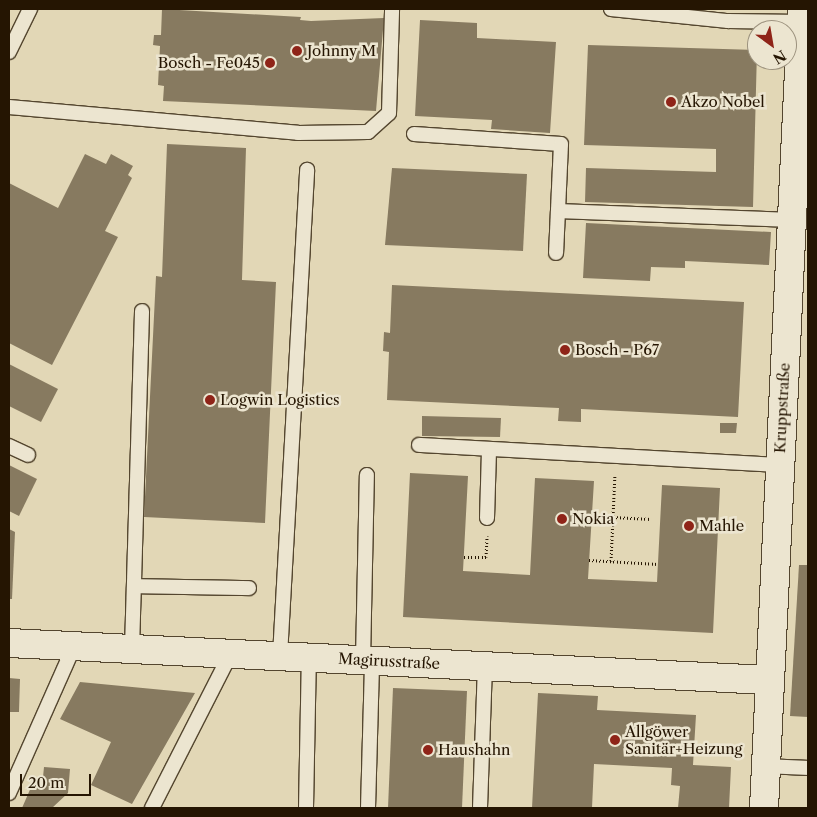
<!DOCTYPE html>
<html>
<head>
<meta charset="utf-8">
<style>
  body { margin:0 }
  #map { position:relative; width:817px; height:817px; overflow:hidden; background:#e2d7b6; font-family:"Libre Caslon Text",serif }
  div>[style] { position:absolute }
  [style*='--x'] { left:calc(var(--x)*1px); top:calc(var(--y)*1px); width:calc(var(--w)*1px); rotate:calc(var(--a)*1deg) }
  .building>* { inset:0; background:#877a60 }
  .path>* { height:3px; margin-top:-1.5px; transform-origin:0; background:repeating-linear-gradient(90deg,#251502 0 1px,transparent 0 3.5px) }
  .roads { filter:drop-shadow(1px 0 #54462f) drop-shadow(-1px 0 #54462f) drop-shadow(0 1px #54462f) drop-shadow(0 -1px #54462f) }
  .lane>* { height:14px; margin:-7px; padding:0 7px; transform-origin:7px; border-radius:7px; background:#ece5d0 }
  .street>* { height:28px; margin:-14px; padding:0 14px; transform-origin:14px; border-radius:14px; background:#ece5d0 }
  .dots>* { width:14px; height:14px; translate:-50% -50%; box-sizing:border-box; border:2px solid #ece5d0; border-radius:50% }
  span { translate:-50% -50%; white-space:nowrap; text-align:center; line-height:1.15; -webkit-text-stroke:5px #ece5d0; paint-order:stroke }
  .poi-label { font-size:15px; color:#251502 }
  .left { translate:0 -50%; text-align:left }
  .right { translate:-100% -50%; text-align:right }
  .street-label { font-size:15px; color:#251502 }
  .frame { position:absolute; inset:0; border:10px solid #251502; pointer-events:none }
  .north { position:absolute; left:747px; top:20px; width:50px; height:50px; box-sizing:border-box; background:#ece5d0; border:1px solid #9c927e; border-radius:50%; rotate:148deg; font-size:14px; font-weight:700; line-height:20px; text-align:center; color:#251502 }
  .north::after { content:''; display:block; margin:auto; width:18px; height:22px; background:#8f2418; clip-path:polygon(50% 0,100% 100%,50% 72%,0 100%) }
  .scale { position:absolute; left:20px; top:774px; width:71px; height:22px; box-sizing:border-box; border:2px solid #251502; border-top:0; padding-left:6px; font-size:15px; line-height:18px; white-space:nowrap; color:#251502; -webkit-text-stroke:4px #ece5d0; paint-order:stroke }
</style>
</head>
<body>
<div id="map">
  <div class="building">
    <div style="clip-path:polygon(162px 9px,301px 17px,300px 20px,311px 21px,384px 18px,376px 111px,163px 101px,164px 86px,158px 85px,160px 46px,153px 45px,154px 35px,161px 35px)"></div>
    <div style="clip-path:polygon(420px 20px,477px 23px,477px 38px,556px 42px,550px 133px,491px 129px,492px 120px,415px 116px)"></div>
    <div style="clip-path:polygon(588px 45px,757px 50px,753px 207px,585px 202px,586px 168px,716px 172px,716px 149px,584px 145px)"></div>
    <div style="clip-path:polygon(167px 144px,246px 148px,242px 280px,276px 282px,265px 523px,144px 517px,156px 276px,162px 277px)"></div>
    <div style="clip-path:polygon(85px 154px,106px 164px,111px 154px,133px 166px,128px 175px,132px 178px,105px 231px,118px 237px,52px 365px,9px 343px,9px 183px,58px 208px)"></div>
    <div style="clip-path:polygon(392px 168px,527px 174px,523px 251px,385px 245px)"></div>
    <div style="clip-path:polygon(586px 223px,771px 232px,769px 265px,685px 261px,685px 268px,651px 267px,650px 281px,583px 278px)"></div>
    <div style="clip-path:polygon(392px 285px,744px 302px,738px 417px,581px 409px,581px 422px,558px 421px,559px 408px,387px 400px,389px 352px,383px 351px,384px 332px,390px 333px)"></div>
    <div style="clip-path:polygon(9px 364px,58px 389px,41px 422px,9px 406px)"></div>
    <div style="clip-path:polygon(422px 416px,501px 418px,500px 437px,422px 436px)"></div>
    <div style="clip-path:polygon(720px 423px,737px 423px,736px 433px,720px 433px)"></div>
    <div style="clip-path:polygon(9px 465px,37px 479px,19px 516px,9px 511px)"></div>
    <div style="clip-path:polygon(410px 473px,468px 476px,463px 571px,530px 575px,535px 478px,594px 481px,588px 579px,657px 582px,662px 485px,720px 488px,713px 633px,403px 617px)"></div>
    <div style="clip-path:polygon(9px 529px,15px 532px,12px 599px,9px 599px)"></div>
    <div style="clip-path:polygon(799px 565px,808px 565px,808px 717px,790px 716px)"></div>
    <div style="clip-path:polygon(9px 678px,20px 679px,19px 712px,9px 712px)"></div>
    <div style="clip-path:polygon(80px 682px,195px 693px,132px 804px,91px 785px,111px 742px,60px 719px)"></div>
    <div style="clip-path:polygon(393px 688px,467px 691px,462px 808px,388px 808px)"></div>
    <div style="clip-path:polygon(538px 693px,598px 696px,597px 710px,696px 715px,693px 765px,731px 767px,729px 808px,678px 808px,680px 786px,671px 785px,672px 768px,594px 764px,592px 808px,532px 808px)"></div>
    <div style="clip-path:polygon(44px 767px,70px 769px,68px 793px,52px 808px,22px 808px,32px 785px,42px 787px)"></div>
  </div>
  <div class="path">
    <div style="--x:613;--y:517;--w:38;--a:3"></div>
    <div style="--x:464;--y:557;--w:22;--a:0"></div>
    <div style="--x:486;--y:557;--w:21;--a:-87"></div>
    <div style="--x:589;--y:560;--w:69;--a:3.3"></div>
    <div style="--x:611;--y:561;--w:87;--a:-87.4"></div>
  </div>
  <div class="roads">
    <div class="lane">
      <div style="--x:611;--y:9;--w:118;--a:5.9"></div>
      <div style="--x:728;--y:21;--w:74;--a:0.8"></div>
      <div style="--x:9;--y:52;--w:48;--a:-64"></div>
      <div style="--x:9;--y:107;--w:290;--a:5.1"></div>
      <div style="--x:298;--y:133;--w:70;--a:-0.8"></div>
      <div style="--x:368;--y:132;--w:28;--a:-42"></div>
      <div style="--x:389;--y:113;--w:104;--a:-88.3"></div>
      <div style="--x:414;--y:134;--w:147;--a:3.9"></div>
      <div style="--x:561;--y:144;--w:109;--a:92.6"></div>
      <div style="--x:558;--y:211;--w:234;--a:2.2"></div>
      <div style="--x:419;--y:445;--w:362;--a:3.2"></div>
      <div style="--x:9;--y:446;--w:21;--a:25"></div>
      <div style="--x:487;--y:518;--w:69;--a:-88.3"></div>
      <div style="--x:134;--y:586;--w:115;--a:1"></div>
      <div style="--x:132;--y:649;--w:338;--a:-88.3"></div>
      <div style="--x:280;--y:656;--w:487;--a:-86.8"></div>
      <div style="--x:363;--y:660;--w:185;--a:-88.8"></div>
      <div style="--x:765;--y:766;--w:43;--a:2.7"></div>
      <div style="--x:9;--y:793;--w:161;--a:-66.1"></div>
      <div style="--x:152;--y:808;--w:174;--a:-63"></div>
      <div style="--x:306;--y:808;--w:151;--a:-88.9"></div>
      <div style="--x:368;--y:808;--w:147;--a:-88.4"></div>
      <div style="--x:480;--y:808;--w:142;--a:-88"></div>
    </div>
    <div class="street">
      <div style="--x:9;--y:643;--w:761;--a:2.79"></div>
      <div style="--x:764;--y:808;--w:800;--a:-87.28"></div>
    </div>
  </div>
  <div class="dots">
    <div style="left:297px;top:51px;background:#8f2418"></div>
    <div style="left:270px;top:63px;background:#8f2418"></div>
    <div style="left:671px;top:102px;background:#8f2418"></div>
    <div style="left:565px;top:350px;background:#8f2418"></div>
    <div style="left:210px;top:400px;background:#8f2418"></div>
    <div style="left:562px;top:519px;background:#8f2418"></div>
    <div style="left:689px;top:526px;background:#8f2418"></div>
    <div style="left:615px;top:740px;background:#8f2418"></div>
    <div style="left:428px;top:750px;background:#8f2418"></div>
  </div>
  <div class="poi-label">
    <span class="left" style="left:307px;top:51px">Johnny M</span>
    <span class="right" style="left:260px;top:63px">Bosch - Fe045</span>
    <span class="left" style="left:681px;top:102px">Akzo Nobel</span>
    <span class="left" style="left:575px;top:350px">Bosch - P67</span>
    <span class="left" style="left:220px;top:400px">Logwin Logistics</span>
    <span class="left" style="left:572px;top:519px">Nokia</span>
    <span class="left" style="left:699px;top:526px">Mahle</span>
    <span class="left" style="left:625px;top:740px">Allgöwer<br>Sanitär+Heizung</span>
    <span class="left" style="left:438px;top:750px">Haushahn</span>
  </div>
  <div class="street-label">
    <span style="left:782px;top:408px;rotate:-87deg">Kruppstraße</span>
    <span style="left:389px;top:661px;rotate:3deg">Magirusstraße</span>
  </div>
  <div class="frame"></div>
  <div class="north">N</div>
  <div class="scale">20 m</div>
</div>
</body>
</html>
